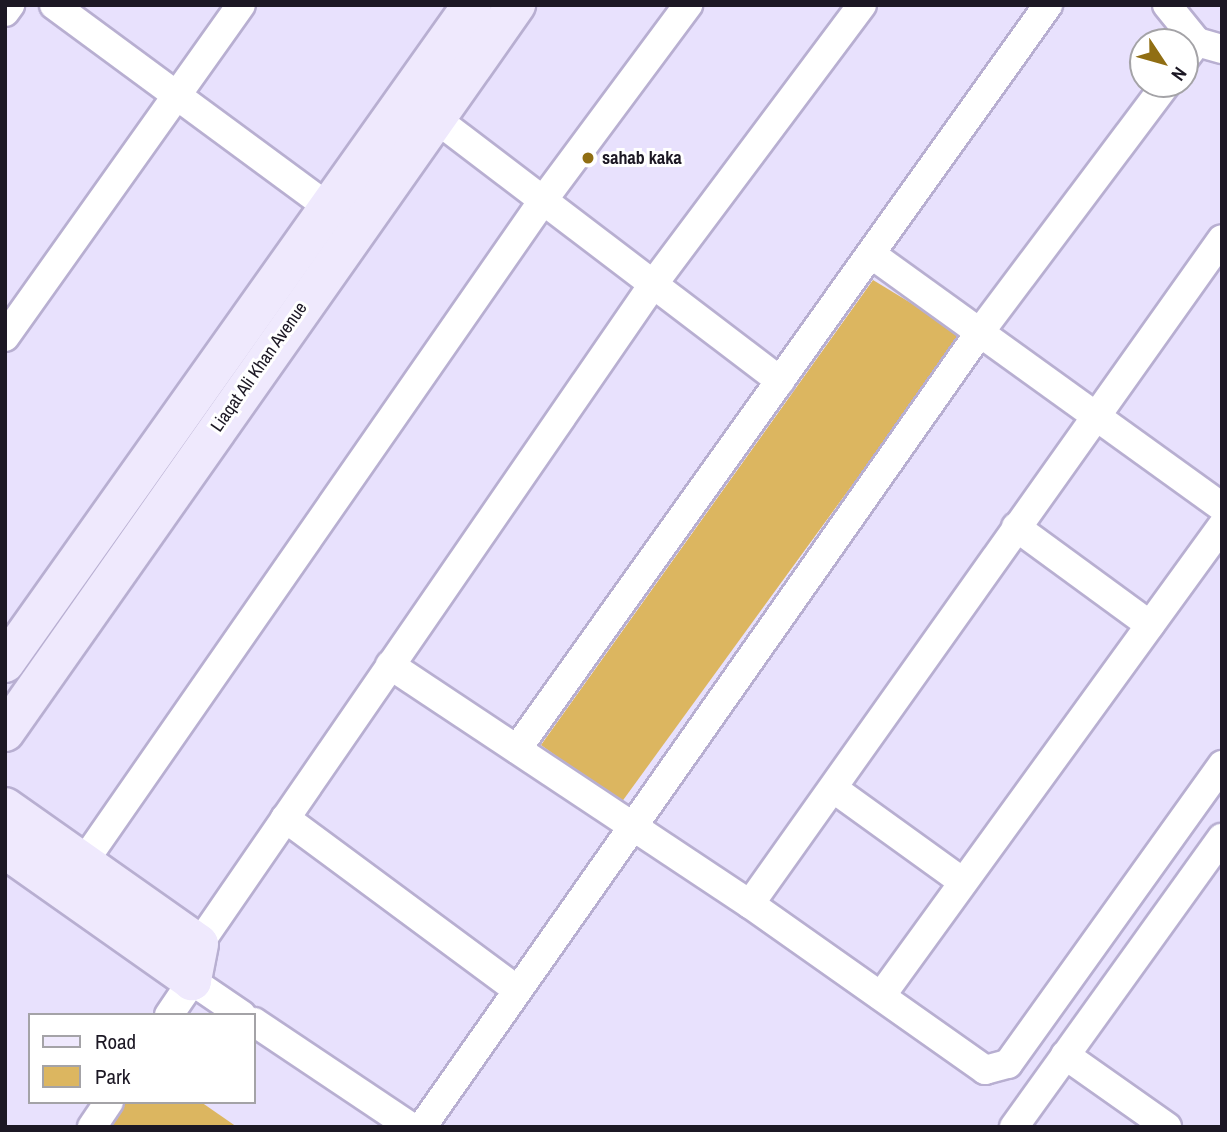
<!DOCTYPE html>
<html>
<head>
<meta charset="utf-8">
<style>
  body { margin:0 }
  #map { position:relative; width:1227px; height:1132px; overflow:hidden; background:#e8e1fd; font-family:"Archivo Narrow",sans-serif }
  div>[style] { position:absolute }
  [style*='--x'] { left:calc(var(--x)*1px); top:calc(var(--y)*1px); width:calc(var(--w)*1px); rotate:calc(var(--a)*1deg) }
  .green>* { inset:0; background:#dcb660 }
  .roads { filter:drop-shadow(2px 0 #b8afd1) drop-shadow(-2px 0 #b8afd1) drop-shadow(0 2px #b8afd1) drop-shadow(0 -2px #b8afd1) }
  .street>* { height:28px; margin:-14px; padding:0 14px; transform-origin:14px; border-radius:14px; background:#fff }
  .secondary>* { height:38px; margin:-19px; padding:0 19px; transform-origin:19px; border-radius:19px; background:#efe9fd }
  .dots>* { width:19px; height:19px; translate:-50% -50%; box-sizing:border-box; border:4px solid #fff; border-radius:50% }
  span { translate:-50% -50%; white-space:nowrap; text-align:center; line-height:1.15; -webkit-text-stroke:6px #fff; paint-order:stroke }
  .poi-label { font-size:18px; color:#1c1824; font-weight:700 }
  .left { translate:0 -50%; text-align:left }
  .street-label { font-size:18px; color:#1c1824 }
  .frame { position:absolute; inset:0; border:7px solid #1c1824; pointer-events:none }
  .legend { position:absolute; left:28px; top:1013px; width:228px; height:91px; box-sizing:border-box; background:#fff; border:2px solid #a4a3a7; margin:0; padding:9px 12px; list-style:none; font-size:21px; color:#1c1824 }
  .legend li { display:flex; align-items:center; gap:14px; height:35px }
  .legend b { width:35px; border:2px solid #a4a3a7 }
  .north { position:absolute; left:1129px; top:28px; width:70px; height:70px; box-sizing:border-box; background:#fff; border:2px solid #a4a3a7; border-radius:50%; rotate:126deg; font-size:19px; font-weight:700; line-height:28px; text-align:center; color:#1c1824 }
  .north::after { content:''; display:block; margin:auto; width:24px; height:32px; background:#906e13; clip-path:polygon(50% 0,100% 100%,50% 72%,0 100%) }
</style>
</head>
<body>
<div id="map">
  <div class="green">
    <div style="clip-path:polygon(873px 280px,962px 334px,621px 803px,541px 745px)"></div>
    <div style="clip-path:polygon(126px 1102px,201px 1102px,237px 1127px,110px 1127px)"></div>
  </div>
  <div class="roads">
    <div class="street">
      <div style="--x:54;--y:5;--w:358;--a:36.4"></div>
      <div style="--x:1167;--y:5;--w:48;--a:51"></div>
      <div style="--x:1197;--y:42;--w:20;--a:127"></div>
      <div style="--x:5;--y:12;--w:9;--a:-54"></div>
      <div style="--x:1197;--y:42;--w:26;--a:16"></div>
      <div style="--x:435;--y:118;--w:434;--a:37.3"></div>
      <div style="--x:871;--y:254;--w:433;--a:35.8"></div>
      <div style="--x:5;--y:337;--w:407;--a:-54.6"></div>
      <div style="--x:1016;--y:527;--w:166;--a:36.2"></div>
      <div style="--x:390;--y:665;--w:432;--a:33.6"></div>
      <div style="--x:750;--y:904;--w:288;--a:35.2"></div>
      <div style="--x:985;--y:1070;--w:24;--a:-15"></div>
      <div style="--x:1008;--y:1064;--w:368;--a:-54.4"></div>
      <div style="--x:517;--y:749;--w:914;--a:-54.48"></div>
      <div style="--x:834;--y:789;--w:159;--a:35.8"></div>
      <div style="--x:285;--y:818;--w:287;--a:36.5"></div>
      <div style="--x:85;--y:860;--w:805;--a:-55.22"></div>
      <div style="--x:544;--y:199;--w:242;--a:-53.4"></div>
      <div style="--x:750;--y:904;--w:815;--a:-54.63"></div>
      <div style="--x:199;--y:944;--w:802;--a:-55.46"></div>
      <div style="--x:654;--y:283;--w:347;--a:-53.2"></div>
      <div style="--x:881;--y:996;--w:581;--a:-54.04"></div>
      <div style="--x:169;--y:1015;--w:41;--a:-55.9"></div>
      <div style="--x:192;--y:981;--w:60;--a:34.2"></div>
      <div style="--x:254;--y:1022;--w:189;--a:33.8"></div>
      <div style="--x:1065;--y:1055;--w:125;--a:35.2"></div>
      <div style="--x:92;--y:1127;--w:30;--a:-56"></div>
      <div style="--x:422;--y:1127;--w:971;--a:-54.94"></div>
      <div style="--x:980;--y:332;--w:310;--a:-53.1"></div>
      <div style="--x:1014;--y:1127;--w:356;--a:-54.3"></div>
    </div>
    <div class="secondary">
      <div style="--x:5;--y:663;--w:807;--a:-54.64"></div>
      <div style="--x:5;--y:732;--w:889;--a:-54.9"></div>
      <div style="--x:5;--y:807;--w:237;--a:35.2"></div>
      <div style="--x:199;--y:944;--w:38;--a:101"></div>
      <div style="--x:192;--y:981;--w:229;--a:-144.8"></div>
    </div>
  </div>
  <div class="dots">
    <div style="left:588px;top:158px;background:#906e13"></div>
  </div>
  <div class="poi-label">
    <span class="left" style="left:602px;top:158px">sahab kaka</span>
  </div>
  <div class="street-label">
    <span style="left:259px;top:367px;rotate:-55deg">Liaqat Ali Khan Avenue</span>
  </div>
  <div class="frame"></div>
  <ul class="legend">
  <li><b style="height:9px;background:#efe9fd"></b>Road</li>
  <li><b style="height:19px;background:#dcb660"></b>Park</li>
  </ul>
  <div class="north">N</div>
</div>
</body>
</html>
